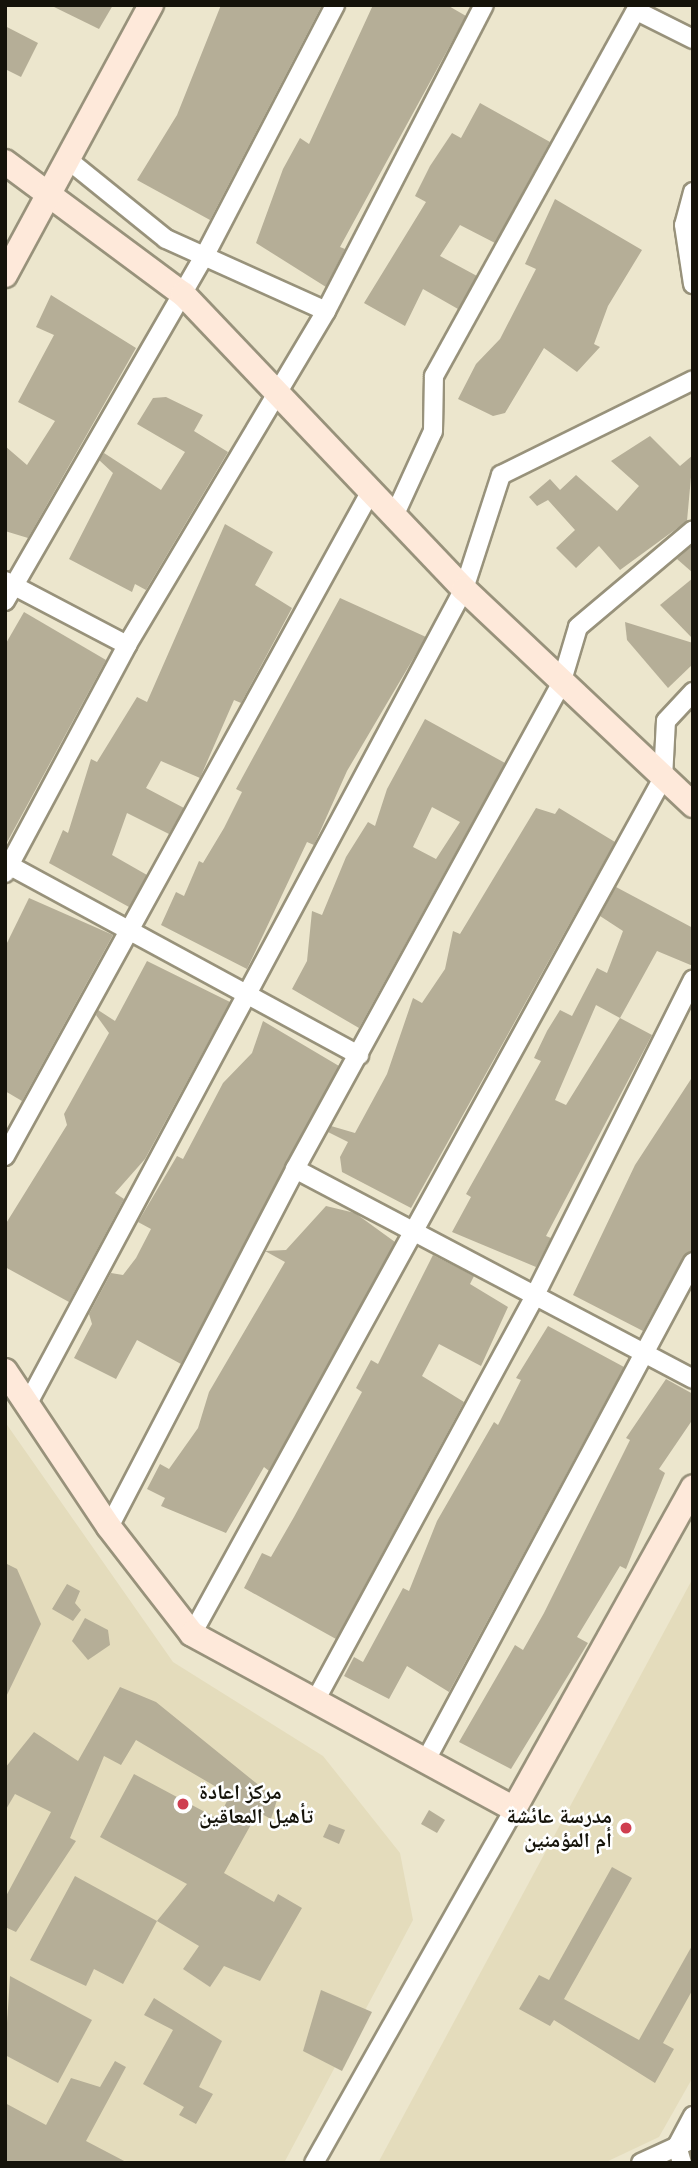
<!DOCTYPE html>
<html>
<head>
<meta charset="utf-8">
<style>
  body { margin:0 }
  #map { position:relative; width:698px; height:2168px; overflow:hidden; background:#ece6cd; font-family:Arial,"Noto Naskh Arabic",sans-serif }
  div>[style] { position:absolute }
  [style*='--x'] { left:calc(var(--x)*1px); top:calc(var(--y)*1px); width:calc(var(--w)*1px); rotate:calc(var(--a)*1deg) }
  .built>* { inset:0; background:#e4dcbc }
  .building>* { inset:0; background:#b5ae97 }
  .roads { filter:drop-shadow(2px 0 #98927b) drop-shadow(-2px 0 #98927b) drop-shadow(0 2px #98927b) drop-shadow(0 -2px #98927b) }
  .street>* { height:18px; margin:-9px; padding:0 9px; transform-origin:9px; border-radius:9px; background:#fff }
  .secondary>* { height:24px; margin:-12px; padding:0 12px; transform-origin:12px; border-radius:12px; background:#fee9da }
  .dots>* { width:19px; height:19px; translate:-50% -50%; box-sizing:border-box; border:4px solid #fff; border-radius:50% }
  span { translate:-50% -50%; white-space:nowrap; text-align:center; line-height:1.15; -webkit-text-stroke:5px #fff; paint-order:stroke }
  .poi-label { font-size:21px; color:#15130a; font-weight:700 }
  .left { translate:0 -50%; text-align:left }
  .right { translate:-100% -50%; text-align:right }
  .frame { position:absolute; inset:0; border:7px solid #15130a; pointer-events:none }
</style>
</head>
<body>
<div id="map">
  <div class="built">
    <div style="clip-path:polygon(5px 1422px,173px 1662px,323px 1756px,400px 1853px,413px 1920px,284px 2163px,5px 2163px)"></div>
    <div style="clip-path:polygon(693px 1578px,693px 2077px,659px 2137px,604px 2163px,378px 2163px)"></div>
  </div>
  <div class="building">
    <div style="clip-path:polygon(50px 5px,113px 5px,99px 29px)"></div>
    <div style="clip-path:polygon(221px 5px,322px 5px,210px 220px,137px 180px,177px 115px)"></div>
    <div style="clip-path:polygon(373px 5px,447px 5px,466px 16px,340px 247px,345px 249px,326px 287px,256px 243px,283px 169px,300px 138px,309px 144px)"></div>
    <div style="clip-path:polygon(5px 26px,38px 43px,21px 77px,5px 69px)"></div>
    <div style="clip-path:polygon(480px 103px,550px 142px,495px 243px,460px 225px,440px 256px,477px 276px,458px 309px,423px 289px,405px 326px,364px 303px,426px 202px,415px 196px,430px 166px,452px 133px,461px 138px)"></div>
    <div style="clip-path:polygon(555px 199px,642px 250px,608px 306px,594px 344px,600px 347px,577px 372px,544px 348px,505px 413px,493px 416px,458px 399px,476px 364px,500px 339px,536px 269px,525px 264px)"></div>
    <div style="clip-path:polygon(51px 295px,136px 348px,28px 538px,5px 531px,5px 446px,27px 465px,55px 421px,18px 402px,54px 335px,36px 327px)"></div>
    <div style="clip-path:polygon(166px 397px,203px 415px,194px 431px,228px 452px,146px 590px,135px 584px,132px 592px,69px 559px,113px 473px,99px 460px,104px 453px,161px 490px,185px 452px,137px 424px,153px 398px)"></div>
    <div style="clip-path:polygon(650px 436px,680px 466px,693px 455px,687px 521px,620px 570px,599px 546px,576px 568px,556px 548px,575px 530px,548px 500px,537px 506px,529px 497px,550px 479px,560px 490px,576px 475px,617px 511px,639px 486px,611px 461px)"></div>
    <div style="clip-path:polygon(225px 524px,273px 552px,255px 585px,292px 608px,241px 703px,234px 700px,200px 778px,161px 761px,146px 788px,184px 808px,169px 834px,127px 813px,112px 855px,147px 875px,129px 907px,49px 863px,63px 830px,68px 833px,91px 759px,97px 762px,137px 697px,147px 702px)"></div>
    <div style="clip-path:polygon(693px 545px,693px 573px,677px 559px)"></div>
    <div style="clip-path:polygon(693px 578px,693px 639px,660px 605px)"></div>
    <div style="clip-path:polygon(340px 598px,426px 637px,347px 771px,314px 845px,307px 842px,247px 969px,161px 925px,176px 892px,184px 896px,199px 861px,203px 863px,224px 828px,242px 792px,236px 789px)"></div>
    <div style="clip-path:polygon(24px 612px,106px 660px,5px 846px,5px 645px)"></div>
    <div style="clip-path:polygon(625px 622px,693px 643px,693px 664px,668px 688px,627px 640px)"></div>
    <div style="clip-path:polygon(evenodd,425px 719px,505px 763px,359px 1028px,292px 989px,307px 961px,312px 911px,322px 915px,346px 857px,368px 822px,375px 826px,387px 789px,425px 719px,432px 807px,460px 822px,436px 859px,413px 847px,432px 807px)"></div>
    <div style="clip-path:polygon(536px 808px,555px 814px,559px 808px,615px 842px,411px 1208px,342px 1172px,340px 1157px,348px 1142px,328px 1132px,331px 1126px,355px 1133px,387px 1074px,413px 998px,422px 1003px,445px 969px,453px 931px,460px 934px)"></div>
    <div style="clip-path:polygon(evenodd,616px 887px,693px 928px,693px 966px,657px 951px,620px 1018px,652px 1035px,546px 1236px,551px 1238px,536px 1267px,452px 1232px,471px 1197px,466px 1194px,541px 1061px,534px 1058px,547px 1031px,560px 1010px,572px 1016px,597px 968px,607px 973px,623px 931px,600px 916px,616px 887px,596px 1005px,620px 1018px,566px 1105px,555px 1100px,596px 1005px)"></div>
    <div style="clip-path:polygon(29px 898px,113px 935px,22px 1101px,5px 1091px,5px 947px)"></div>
    <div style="clip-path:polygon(147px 961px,230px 1002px,145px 1159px,115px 1193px,124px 1199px,69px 1302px,5px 1267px,5px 1225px,67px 1125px,64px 1114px,109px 1033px,96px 1015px,98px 1010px,115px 1021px)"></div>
    <div style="clip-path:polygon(263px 1021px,339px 1066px,181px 1364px,137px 1340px,116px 1379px,74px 1358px,92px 1324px,89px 1314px,111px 1273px,123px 1275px,136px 1258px,151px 1229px,138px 1222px,177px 1156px,183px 1159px,223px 1083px,252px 1053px)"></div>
    <div style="clip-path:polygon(693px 1076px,693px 1251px,683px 1257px,643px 1331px,573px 1295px,635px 1165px)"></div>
    <div style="clip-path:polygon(326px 1206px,355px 1213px,395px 1242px,269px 1471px,264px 1467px,226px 1533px,161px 1506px,165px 1498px,147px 1489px,160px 1464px,169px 1469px,198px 1428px,209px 1392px,285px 1262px,265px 1251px,286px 1250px)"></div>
    <div style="clip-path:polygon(433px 1255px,474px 1276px,470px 1284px,508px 1307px,481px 1366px,439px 1344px,422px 1376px,464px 1402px,336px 1639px,244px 1588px,262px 1553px,271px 1557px,294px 1517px,362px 1392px,356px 1388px,371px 1360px,378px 1364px)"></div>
    <div style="clip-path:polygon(548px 1326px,624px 1367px,449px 1692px,407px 1666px,389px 1699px,344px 1676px,354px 1657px,363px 1662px,403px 1588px,409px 1591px,437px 1521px,494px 1422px,498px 1425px,521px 1380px,516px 1378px)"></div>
    <div style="clip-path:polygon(666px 1379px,693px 1394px,693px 1419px,659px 1469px,665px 1473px,626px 1569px,620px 1566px,577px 1637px,588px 1643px,511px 1769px,459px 1742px,515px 1645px,523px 1650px,544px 1613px,630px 1440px,626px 1438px)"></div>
    <div style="clip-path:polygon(5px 1563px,17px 1569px,41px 1624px,5px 1699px)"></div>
    <div style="clip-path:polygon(67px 1584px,80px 1591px,75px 1603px,81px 1610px,73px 1621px,52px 1609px)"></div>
    <div style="clip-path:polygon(85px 1618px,108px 1630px,110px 1645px,88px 1660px,72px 1641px)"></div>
    <div style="clip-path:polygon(120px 1687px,156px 1702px,277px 1800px,271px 1819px,258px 1812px,224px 1873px,274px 1902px,278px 1894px,302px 1908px,260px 1981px,224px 1966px,210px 1987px,183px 1969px,199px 1946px,157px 1921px,187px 1884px,100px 1837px,134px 1774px,218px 1819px,230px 1795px,136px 1740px,121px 1765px,104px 1756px,70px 1838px,76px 1841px,16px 1932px,5px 1927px,5px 1898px,51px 1812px,15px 1794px,5px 1811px,5px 1768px,34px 1732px,78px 1761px)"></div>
    <div style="clip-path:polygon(429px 1810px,445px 1820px,437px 1833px,421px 1824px)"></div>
    <div style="clip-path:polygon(329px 1824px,345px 1830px,339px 1844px,323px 1837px)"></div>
    <div style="clip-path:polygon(612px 1867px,632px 1878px,564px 1999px,639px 2040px,693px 1944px,693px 1989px,663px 2043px,674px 2049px,655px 2083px,554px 2020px,550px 2026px,519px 2009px,539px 1975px,549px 1980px)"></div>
    <div style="clip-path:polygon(75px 1876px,157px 1921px,123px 1984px,94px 1969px,86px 1986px,30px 1960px)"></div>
    <div style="clip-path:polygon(10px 1976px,92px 2020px,58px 2083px,5px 2055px)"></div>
    <div style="clip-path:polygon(321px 1990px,372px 2012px,342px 2071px,303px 2051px)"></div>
    <div style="clip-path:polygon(154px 1998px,222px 2041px,199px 2087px,213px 2094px,196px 2124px,179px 2115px,184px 2107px,143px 2084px,173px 2030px,144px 2015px)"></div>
    <div style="clip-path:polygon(115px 2061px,126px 2067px,86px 2141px,128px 2163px,5px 2163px,5px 2103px,46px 2125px,71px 2078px,100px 2087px)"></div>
  </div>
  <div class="roads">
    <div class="street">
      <div style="--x:637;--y:11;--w:63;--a:26.6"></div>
      <div style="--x:67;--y:159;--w:127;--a:38.9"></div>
      <div style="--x:166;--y:239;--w:175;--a:24.2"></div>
      <div style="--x:693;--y:192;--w:34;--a:105"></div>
      <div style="--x:684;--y:225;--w:60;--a:81.3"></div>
      <div style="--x:395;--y:514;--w:91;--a:-65.4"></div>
      <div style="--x:433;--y:431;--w:55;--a:-89"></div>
      <div style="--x:434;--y:376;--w:424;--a:-61.1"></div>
      <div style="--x:5;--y:581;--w:138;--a:27.7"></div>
      <div style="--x:5;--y:601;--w:400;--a:-60"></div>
      <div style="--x:205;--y:255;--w:282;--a:-62.5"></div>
      <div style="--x:5;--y:863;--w:403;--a:28.5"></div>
      <div style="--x:5;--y:873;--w:259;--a:-61.8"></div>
      <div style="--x:127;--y:645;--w:389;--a:-59.2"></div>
      <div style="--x:326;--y:311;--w:344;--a:-62.7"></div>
      <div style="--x:5;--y:1156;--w:761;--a:-61.18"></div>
      <div style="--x:295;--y:1169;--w:450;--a:27.8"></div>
      <div style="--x:28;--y:1403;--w:923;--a:-61.83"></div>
      <div style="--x:464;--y:589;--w:120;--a:-72"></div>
      <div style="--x:501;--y:475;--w:214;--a:-26.3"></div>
      <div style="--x:109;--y:1527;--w:403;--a:-62.5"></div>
      <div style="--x:295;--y:1169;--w:553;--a:-61.26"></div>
      <div style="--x:561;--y:684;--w:59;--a:-73.4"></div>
      <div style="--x:578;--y:627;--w:150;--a:-40.1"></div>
      <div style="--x:192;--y:1634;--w:977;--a:-61.18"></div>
      <div style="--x:663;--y:778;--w:57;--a:-87"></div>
      <div style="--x:666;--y:721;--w:40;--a:-47"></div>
      <div style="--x:315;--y:1701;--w:460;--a:-61.5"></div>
      <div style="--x:534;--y:1297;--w:355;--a:-63.4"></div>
      <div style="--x:426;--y:1760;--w:565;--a:-61.8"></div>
      <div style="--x:314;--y:2163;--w:407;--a:-60.5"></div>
      <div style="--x:641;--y:2163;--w:57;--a:-24.8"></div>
      <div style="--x:682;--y:2163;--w:18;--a:-106"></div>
      <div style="--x:677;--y:2146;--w:34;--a:-62"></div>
    </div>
    <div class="secondary">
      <div style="--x:5;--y:162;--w:222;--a:36.6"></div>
      <div style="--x:183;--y:294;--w:407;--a:46.4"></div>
      <div style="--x:464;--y:589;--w:315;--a:43.3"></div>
      <div style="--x:5;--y:275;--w:307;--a:-61.6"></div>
      <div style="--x:5;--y:1371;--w:187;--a:56.3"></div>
      <div style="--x:109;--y:1527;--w:135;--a:52.2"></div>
      <div style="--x:192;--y:1634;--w:366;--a:28.5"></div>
      <div style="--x:514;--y:1809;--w:368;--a:-60.9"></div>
    </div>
  </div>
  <div class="dots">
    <div style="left:183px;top:1804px;background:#cf3e50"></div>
    <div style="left:626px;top:1828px;background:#cf3e50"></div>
  </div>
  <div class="poi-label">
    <span class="left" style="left:199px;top:1804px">مركز اعادة<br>تأهيل المعاقين</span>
    <span class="right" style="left:612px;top:1828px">مدرسة عائشة<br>أم المؤمنين</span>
  </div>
  <div class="frame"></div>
</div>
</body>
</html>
